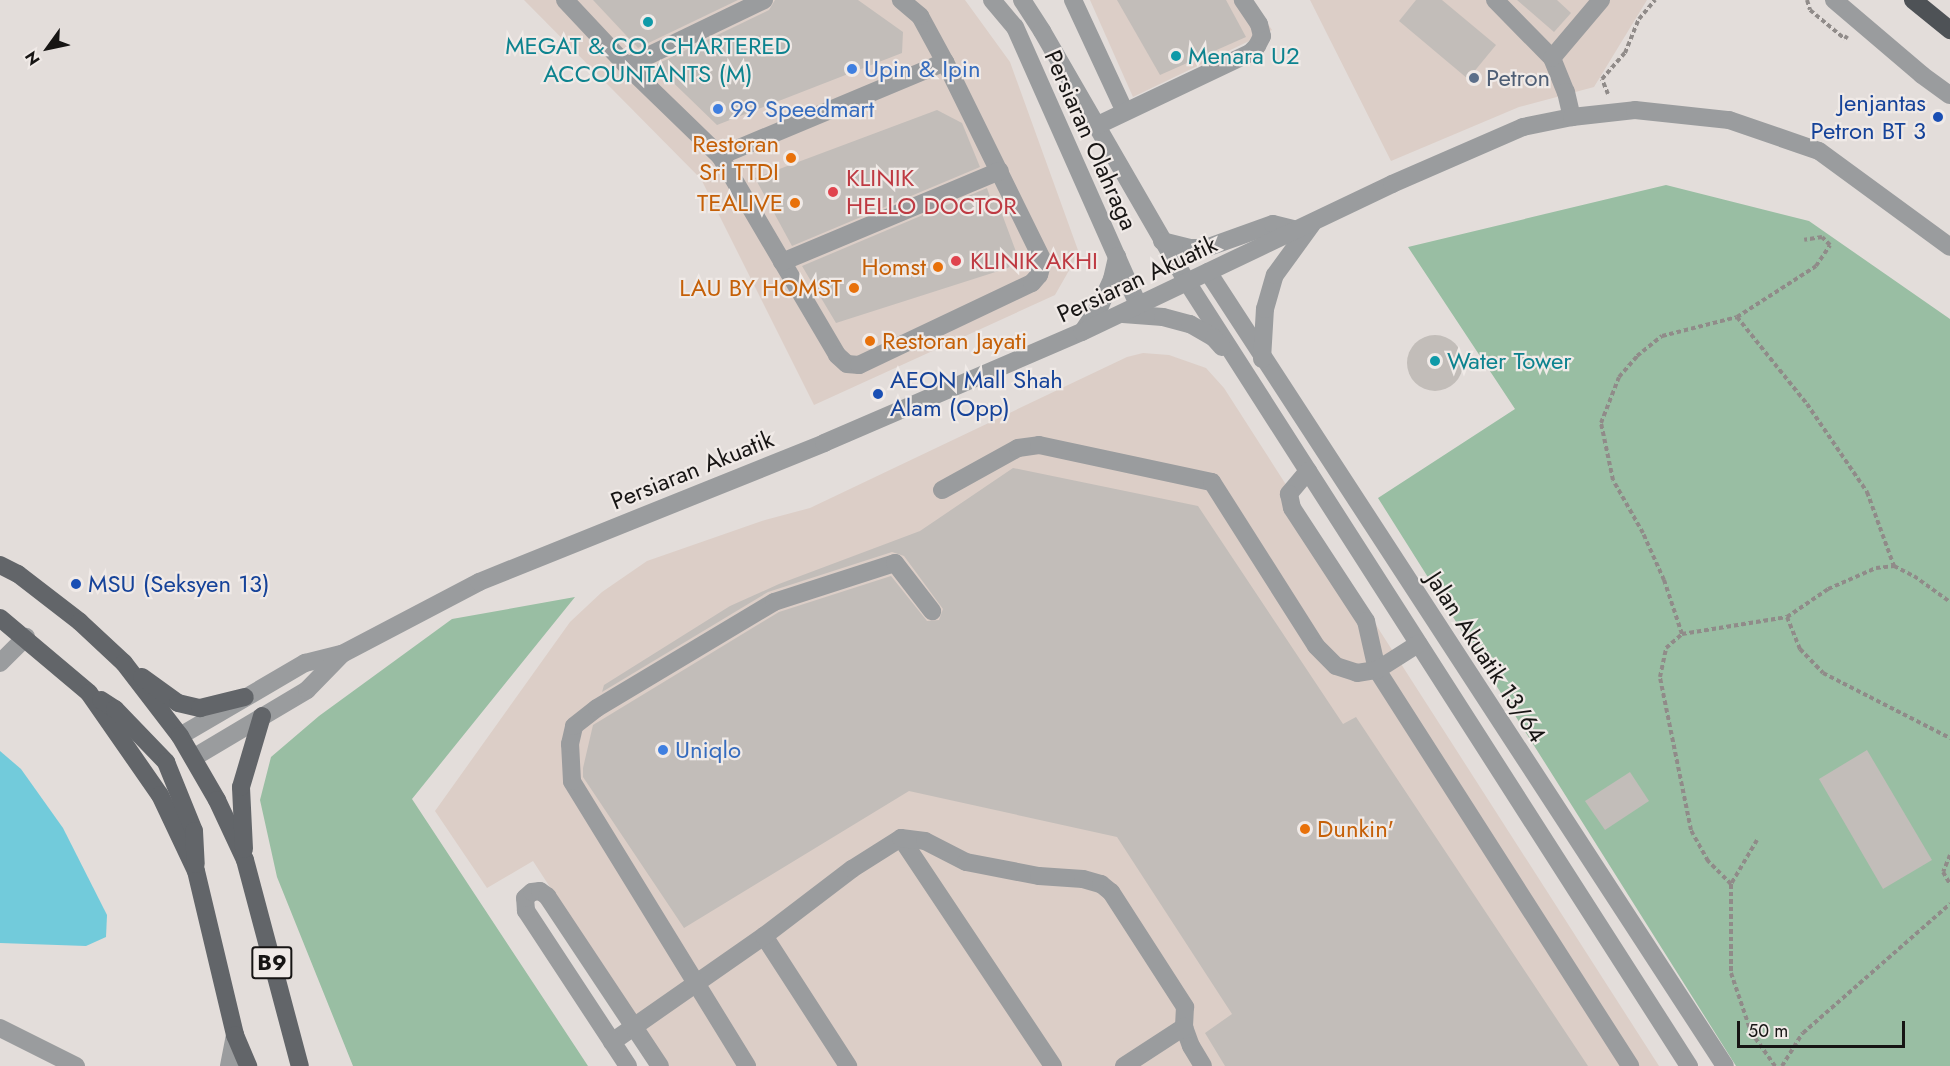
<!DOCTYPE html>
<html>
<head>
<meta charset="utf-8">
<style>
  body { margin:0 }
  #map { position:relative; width:1950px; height:1066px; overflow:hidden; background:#e3ddda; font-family:Jost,sans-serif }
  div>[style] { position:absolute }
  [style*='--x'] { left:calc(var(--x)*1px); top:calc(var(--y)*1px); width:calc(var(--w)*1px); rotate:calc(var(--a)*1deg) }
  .built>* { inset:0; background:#dccec7 }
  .green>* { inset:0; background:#99bea3 }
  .water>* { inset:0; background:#72cbdb }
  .building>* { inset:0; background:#c2bdb9 }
  .round { border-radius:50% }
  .path>* { height:4px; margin-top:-2px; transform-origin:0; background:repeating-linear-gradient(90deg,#908b89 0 4.5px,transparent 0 7.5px) }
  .minor>* { height:18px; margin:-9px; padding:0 9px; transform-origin:9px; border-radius:9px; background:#9a9c9e }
  .major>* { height:18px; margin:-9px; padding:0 9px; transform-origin:9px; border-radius:9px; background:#626569 }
  .highway>* { height:18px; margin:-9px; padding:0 9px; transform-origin:9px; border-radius:9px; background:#4e5256 }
  .minor-bridge>* { height:18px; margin:-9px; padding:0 9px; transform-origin:9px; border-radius:9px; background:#9a9c9e }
  .dots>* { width:16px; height:16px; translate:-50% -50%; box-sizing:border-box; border:3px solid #f0eae7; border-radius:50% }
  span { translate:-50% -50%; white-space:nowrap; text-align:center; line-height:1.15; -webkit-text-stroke:4.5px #f0eae7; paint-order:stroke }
  .shield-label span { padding:2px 4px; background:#f0eae7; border:2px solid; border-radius:4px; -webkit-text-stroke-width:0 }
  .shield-label { font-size:22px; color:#171514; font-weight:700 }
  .culture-label { font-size:24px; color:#0d838f }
  .left { translate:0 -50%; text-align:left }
  .shop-label { font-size:24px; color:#366cbe }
  .service-label { font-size:24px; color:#4e5e75 }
  .transit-label { font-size:24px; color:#164399 }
  .right { translate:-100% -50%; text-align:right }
  .street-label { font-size:24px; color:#171514 }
  .food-label { font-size:24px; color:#c56008 }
  .health-label { font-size:24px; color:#be3a42 }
  .north { position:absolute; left:18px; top:18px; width:60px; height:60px; -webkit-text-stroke:4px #f0eae7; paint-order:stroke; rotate:237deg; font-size:16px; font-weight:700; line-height:24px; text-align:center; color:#171514 }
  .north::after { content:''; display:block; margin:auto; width:21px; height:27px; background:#171514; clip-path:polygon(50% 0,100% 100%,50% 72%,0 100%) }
  .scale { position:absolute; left:1737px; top:1021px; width:168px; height:27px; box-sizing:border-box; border:3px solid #171514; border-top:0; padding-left:8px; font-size:18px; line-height:21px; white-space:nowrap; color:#171514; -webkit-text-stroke:4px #f0eae7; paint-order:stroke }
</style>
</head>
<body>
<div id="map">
  <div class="built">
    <div style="clip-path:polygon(524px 0,965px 0,1010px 62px,1079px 253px,1055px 295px,814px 405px,701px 179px)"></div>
    <div style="clip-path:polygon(1090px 0,1252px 0,1272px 30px,1133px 97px)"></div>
    <div style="clip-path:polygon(1310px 0,1647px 0,1594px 87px,1519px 107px,1391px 161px)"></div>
    <div style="clip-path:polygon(1143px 353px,1169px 355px,1206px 368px,1224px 388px,1659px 1066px,666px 1066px,533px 861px,487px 888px,435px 811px,570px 622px,602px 592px,647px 561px,765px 520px,810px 508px,1127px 357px)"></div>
  </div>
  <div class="green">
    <div style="clip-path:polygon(1666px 185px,1809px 221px,1950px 319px,1950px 1066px,1736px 1066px,1378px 498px,1515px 409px,1408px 247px)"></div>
    <div style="clip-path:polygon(575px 597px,412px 799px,588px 1066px,353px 1066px,277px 877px,260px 800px,271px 757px,319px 716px,452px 619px)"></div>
  </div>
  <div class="water">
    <div style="clip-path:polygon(0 751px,21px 769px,63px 828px,107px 915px,106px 937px,86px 946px,0 943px)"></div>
  </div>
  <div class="building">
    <div style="clip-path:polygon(593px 0,738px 0,638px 48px)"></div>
    <div style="clip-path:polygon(775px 0,858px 0,903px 32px,902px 53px,717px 125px,655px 65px,769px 10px)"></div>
    <div style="clip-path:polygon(1117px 0,1226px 0,1246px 37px,1160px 75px)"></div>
    <div style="clip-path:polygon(1416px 0,1442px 0,1496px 45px,1468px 79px,1399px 21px)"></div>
    <div style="clip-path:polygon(1517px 0,1557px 0,1571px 13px,1554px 32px)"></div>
    <div style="clip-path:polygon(937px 110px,962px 123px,980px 167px,792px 246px,755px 178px)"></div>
    <div style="clip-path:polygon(987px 188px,991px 200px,996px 198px,1018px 257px,1008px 268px,836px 323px,802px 266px)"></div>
    <div class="round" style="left:1407px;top:335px;width:56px;height:56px"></div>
    <div style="clip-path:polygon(1013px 468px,1198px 506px,1343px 724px,1356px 717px,1588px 1066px,1225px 1066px,1205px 1033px,1232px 1014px,1117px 837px,909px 791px,684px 928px,583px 777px,583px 768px,593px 725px,779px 612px,891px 576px,927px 621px,939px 620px,943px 609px,904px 556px,892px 552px,768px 592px,602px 692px,604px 685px,730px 606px,779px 584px,920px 531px)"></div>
    <div style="clip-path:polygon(1867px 750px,1932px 860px,1883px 889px,1819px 779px)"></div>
    <div style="clip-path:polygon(1630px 772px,1649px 801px,1605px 830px,1585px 801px)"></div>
  </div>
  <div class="path">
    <div style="--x:1807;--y:0;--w:10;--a:73"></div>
    <div style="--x:1810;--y:10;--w:45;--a:39.6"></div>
    <div style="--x:1845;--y:39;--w:4;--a:-56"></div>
    <div style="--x:1608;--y:94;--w:16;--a:-112"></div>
    <div style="--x:1602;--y:79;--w:35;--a:-49"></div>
    <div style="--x:1625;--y:53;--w:37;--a:-68"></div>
    <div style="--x:1639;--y:19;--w:25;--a:-50"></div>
    <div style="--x:1737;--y:317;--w:112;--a:51.2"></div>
    <div style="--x:1807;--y:404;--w:107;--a:55.7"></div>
    <div style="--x:1867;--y:492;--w:79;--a:70"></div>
    <div style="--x:1787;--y:617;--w:35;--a:68"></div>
    <div style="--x:1800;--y:649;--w:33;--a:46"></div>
    <div style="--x:1823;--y:673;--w:143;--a:27.1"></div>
    <div style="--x:1682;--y:634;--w:106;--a:-9.2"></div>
    <div style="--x:1787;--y:617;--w:50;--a:-34.3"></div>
    <div style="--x:1828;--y:589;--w:52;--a:-23.6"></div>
    <div style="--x:1876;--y:568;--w:18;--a:-6"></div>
    <div style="--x:1894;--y:566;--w:22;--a:27"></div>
    <div style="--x:1914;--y:576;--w:44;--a:35.8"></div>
    <div style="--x:1757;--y:840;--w:51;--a:120.6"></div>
    <div style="--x:1731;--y:884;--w:89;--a:90"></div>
    <div style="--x:1731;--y:973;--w:62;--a:71.3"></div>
    <div style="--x:1751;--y:1032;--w:42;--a:54.8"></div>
    <div style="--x:1950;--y:855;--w:18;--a:112"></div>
    <div style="--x:1943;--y:872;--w:14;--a:60"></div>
    <div style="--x:1731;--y:884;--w:33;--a:-135"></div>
    <div style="--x:1708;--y:861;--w:35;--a:-119"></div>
    <div style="--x:1691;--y:830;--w:156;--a:-101.5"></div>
    <div style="--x:1660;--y:677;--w:30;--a:-78"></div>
    <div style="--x:1666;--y:648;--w:21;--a:-41"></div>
    <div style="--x:1682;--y:634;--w:57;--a:-108.4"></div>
    <div style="--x:1664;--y:580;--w:51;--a:-114.1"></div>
    <div style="--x:1643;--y:533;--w:61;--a:-119.5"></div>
    <div style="--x:1613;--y:480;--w:58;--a:-101.9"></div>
    <div style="--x:1601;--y:423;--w:49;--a:-68.6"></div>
    <div style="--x:1619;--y:377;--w:28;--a:-49"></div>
    <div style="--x:1637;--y:356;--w:32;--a:-39"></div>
    <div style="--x:1662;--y:336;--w:77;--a:-14.2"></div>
    <div style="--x:1737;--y:317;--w:94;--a:-32.8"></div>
    <div style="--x:1816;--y:266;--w:25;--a:-56"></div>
    <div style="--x:1830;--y:245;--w:11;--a:-135"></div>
    <div style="--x:1822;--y:237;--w:18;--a:171"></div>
    <div style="--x:1782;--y:1066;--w:39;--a:-58"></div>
    <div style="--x:1803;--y:1033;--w:196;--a:-41.3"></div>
  </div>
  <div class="minor">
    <div style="--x:565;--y:0;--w:91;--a:46.8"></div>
    <div style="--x:627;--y:66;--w:129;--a:44.1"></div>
    <div style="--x:720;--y:156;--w:231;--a:59.5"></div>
    <div style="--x:837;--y:355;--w:13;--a:42"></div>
    <div style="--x:847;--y:364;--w:12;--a:5"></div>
    <div style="--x:859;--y:365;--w:191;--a:-25.4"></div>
    <div style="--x:1032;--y:283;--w:11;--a:-49"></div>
    <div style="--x:1039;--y:275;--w:15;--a:-74"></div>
    <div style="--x:1043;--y:261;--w:222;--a:-116.2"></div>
    <div style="--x:945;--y:62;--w:52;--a:-118.5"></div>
    <div style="--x:920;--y:16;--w:25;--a:-140"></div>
    <div style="--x:992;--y:0;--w:35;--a:50"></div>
    <div style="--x:1015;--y:27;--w:304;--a:66.1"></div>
    <div style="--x:1022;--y:0;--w:37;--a:57"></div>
    <div style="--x:1042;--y:31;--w:290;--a:60"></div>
    <div style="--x:1187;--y:282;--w:931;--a:57.37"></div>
    <div style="--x:1073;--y:0;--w:123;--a:65.1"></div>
    <div style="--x:1495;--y:0;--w:81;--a:45.5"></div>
    <div style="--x:1552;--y:58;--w:37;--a:68"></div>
    <div style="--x:1566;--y:92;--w:26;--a:77"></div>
    <div style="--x:1834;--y:0;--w:116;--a:40.4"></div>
    <div style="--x:1922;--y:75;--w:34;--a:36"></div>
    <div style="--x:1552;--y:58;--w:76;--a:-49.8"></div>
    <div style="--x:627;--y:66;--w:152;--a:-25.7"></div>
    <div style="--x:1096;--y:126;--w:170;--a:-25.4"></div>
    <div style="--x:1250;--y:53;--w:10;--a:-45"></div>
    <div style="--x:1257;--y:46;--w:11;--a:-63"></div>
    <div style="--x:1262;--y:36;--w:12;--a:-104"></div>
    <div style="--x:1259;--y:24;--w:29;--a:-124"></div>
    <div style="--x:720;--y:156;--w:244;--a:-22.7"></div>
    <div style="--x:1162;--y:241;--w:30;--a:14"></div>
    <div style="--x:1191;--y:248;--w:15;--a:0"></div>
    <div style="--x:1206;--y:248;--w:71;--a:-19.7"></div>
    <div style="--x:1273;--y:224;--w:25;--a:14"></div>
    <div style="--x:782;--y:262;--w:236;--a:-22.7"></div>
    <div style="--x:1208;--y:272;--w:947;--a:56.93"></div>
    <div style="--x:1123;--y:314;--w:40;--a:4.3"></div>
    <div style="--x:1163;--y:317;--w:28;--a:15"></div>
    <div style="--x:1190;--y:324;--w:28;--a:30"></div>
    <div style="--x:1214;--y:338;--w:12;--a:48"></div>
    <div style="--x:1083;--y:331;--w:30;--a:-56"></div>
    <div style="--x:1100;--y:306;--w:30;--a:-66"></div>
    <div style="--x:1112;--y:279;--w:23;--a:-77"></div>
    <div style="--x:1262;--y:359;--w:50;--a:-86.6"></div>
    <div style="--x:1265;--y:309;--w:35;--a:-74"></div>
    <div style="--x:1275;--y:275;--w:63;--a:-54"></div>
    <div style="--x:1308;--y:471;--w:30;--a:130"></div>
    <div style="--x:1289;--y:494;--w:14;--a:78"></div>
    <div style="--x:1292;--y:508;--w:135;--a:56.8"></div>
    <div style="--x:1366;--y:621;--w:50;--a:77.3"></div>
    <div style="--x:1377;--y:670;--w:470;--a:57.4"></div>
    <div style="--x:942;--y:490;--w:87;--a:-28.9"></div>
    <div style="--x:1018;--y:448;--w:21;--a:-8"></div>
    <div style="--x:1039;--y:445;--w:177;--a:12.1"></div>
    <div style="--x:1212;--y:482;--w:194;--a:57.6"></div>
    <div style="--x:1316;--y:646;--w:28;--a:45"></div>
    <div style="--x:1336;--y:666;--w:22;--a:18"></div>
    <div style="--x:1357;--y:673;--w:20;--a:-9"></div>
    <div style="--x:1377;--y:670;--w:49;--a:-32.4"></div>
    <div style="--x:0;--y:663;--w:37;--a:-45"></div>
    <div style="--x:180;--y:736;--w:145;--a:-30.3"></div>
    <div style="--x:305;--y:663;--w:38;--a:-14"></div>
    <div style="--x:342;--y:654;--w:155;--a:-27.7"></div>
    <div style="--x:479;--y:582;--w:372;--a:-21.9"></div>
    <div style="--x:824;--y:443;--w:281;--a:-23.3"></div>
    <div style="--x:1082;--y:332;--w:344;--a:-25.5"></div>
    <div style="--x:1392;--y:184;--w:143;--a:-23.5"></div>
    <div style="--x:1523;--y:127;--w:50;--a:-11.5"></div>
    <div style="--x:1572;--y:117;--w:63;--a:-6.3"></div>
    <div style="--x:1635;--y:110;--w:95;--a:6.1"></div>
    <div style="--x:1729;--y:120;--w:95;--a:19"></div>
    <div style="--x:1819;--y:151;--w:162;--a:36.2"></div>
    <div style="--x:193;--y:758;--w:133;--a:-30.8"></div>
    <div style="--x:307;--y:690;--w:50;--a:-45.8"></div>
    <div style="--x:901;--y:838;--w:274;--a:56.3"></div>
    <div style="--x:764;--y:936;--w:155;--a:57.1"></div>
    <div style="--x:0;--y:1028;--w:85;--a:26.6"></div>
    <div style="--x:612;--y:1042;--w:185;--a:-34.9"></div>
    <div style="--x:764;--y:936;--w:111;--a:-37.3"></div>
    <div style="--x:852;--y:869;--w:58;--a:-32.3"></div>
    <div style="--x:901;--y:838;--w:24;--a:7"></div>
    <div style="--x:925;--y:841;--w:46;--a:27.1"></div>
    <div style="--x:966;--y:862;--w:74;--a:10.9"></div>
    <div style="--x:1039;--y:876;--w:44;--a:3.9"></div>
    <div style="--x:1083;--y:879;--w:19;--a:16"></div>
    <div style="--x:1101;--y:884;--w:13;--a:39"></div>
    <div style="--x:1111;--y:892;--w:137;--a:57.2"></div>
    <div style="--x:1185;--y:1007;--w:20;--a:93"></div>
    <div style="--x:1184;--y:1027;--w:20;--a:70"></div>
    <div style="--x:1191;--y:1046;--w:23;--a:59"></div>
    <div style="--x:229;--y:1066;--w:32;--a:-79"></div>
    <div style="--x:628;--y:1066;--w:186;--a:-123.3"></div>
    <div style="--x:526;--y:911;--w:13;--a:-94"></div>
    <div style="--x:525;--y:898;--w:9;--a:-41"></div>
    <div style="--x:532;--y:892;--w:8;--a:-7"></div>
    <div style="--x:540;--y:891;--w:9;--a:36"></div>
    <div style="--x:547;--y:896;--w:204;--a:56.4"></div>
    <div style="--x:1124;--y:1066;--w:72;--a:-33"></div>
  </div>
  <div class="major">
    <div style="--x:0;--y:565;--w:20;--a:27"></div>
    <div style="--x:18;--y:574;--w:78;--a:37.7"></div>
    <div style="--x:80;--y:622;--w:60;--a:43"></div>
    <div style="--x:124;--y:663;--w:92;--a:52.5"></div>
    <div style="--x:180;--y:736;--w:74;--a:60"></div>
    <div style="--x:217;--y:800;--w:66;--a:65"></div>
    <div style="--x:245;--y:860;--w:213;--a:75.1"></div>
    <div style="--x:0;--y:618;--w:116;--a:40.1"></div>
    <div style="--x:89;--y:693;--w:124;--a:55.2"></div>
    <div style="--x:160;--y:795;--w:84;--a:64.7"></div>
    <div style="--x:196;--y:871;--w:169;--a:76.6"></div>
    <div style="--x:235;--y:1035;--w:34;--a:67"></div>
    <div style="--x:142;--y:677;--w:44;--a:35.8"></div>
    <div style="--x:178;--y:703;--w:23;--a:13"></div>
    <div style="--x:200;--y:708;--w:46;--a:-13.7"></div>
    <div style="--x:101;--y:700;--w:17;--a:33"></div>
    <div style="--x:115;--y:709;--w:74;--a:46.1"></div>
    <div style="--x:166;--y:762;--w:74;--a:67.9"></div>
    <div style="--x:194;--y:831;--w:33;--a:87"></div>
    <div style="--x:244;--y:849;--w:62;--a:-92.8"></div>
    <div style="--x:241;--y:787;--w:74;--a:-73.5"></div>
  </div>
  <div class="highway">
    <div style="--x:1913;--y:0;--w:48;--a:39"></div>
  </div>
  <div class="minor-bridge">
    <div style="--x:747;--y:1066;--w:334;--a:-121.6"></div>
    <div style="--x:572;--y:781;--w:37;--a:-93"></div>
    <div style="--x:570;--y:744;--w:18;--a:-77"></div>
    <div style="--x:574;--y:726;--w:29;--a:-38"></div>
    <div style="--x:597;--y:708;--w:206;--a:-30.9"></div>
    <div style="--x:774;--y:602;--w:127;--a:-17.9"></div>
    <div style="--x:895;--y:563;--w:61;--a:52.4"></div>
  </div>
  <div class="dots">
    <div style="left:648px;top:22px;background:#0f9aa8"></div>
    <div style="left:1176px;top:56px;background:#0f9aa8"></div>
    <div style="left:852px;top:69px;background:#3f7fe0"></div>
    <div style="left:1474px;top:78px;background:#5c6f8a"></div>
    <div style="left:718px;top:109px;background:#3f7fe0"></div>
    <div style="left:1938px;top:117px;background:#1a4fb4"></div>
    <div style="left:791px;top:158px;background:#e8710a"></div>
    <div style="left:833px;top:192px;background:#e0444e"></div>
    <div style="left:795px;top:203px;background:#e8710a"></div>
    <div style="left:956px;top:261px;background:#e0444e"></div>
    <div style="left:938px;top:267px;background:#e8710a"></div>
    <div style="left:854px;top:288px;background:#e8710a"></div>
    <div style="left:870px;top:341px;background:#e8710a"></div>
    <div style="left:1435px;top:361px;background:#0f9aa8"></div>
    <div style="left:878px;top:394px;background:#1a4fb4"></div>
    <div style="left:76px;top:584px;background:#1a4fb4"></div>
    <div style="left:663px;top:750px;background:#3f7fe0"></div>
    <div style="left:1305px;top:829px;background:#e8710a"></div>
  </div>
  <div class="shield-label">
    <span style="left:272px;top:963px">B9</span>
  </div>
  <div class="culture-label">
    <span style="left:648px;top:60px">MEGAT &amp; CO. CHARTERED<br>ACCOUNTANTS (M)</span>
    <span class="left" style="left:1188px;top:56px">Menara U2</span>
    <span class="left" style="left:1447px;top:361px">Water Tower</span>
  </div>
  <div class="shop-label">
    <span class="left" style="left:864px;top:69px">Upin &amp; Ipin</span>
    <span class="left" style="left:730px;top:109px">99 Speedmart</span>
    <span class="left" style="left:675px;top:750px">Uniqlo</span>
  </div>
  <div class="service-label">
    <span class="left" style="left:1486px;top:78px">Petron</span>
  </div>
  <div class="transit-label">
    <span class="right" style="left:1926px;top:117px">Jenjantas<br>Petron BT 3</span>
    <span class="left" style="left:890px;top:394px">AEON Mall Shah<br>Alam (Opp)</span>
    <span class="left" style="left:88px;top:584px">MSU (Seksyen 13)</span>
  </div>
  <div class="street-label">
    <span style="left:1091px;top:140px;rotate:66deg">Persiaran Olahraga</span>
    <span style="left:1137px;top:279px;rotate:-25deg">Persiaran Akuatik</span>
    <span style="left:692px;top:470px;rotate:-22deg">Persiaran Akuatik</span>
    <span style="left:1486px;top:657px;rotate:57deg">Jalan Akuatik 13/64</span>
  </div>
  <div class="food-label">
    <span class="right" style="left:779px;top:158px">Restoran<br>Sri TTDI</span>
    <span class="right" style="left:783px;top:203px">TEALIVE</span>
    <span class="right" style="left:926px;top:267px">Homst</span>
    <span class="right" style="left:842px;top:288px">LAU BY HOMST</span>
    <span class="left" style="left:882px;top:341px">Restoran Jayati</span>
    <span class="left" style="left:1317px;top:829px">Dunkin'</span>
  </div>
  <div class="health-label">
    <span class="left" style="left:846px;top:192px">KLINIK<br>HELLO DOCTOR</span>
    <span class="left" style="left:970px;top:261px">KLINIK AKHI</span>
  </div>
  <div class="north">N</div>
  <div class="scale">50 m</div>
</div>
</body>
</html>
